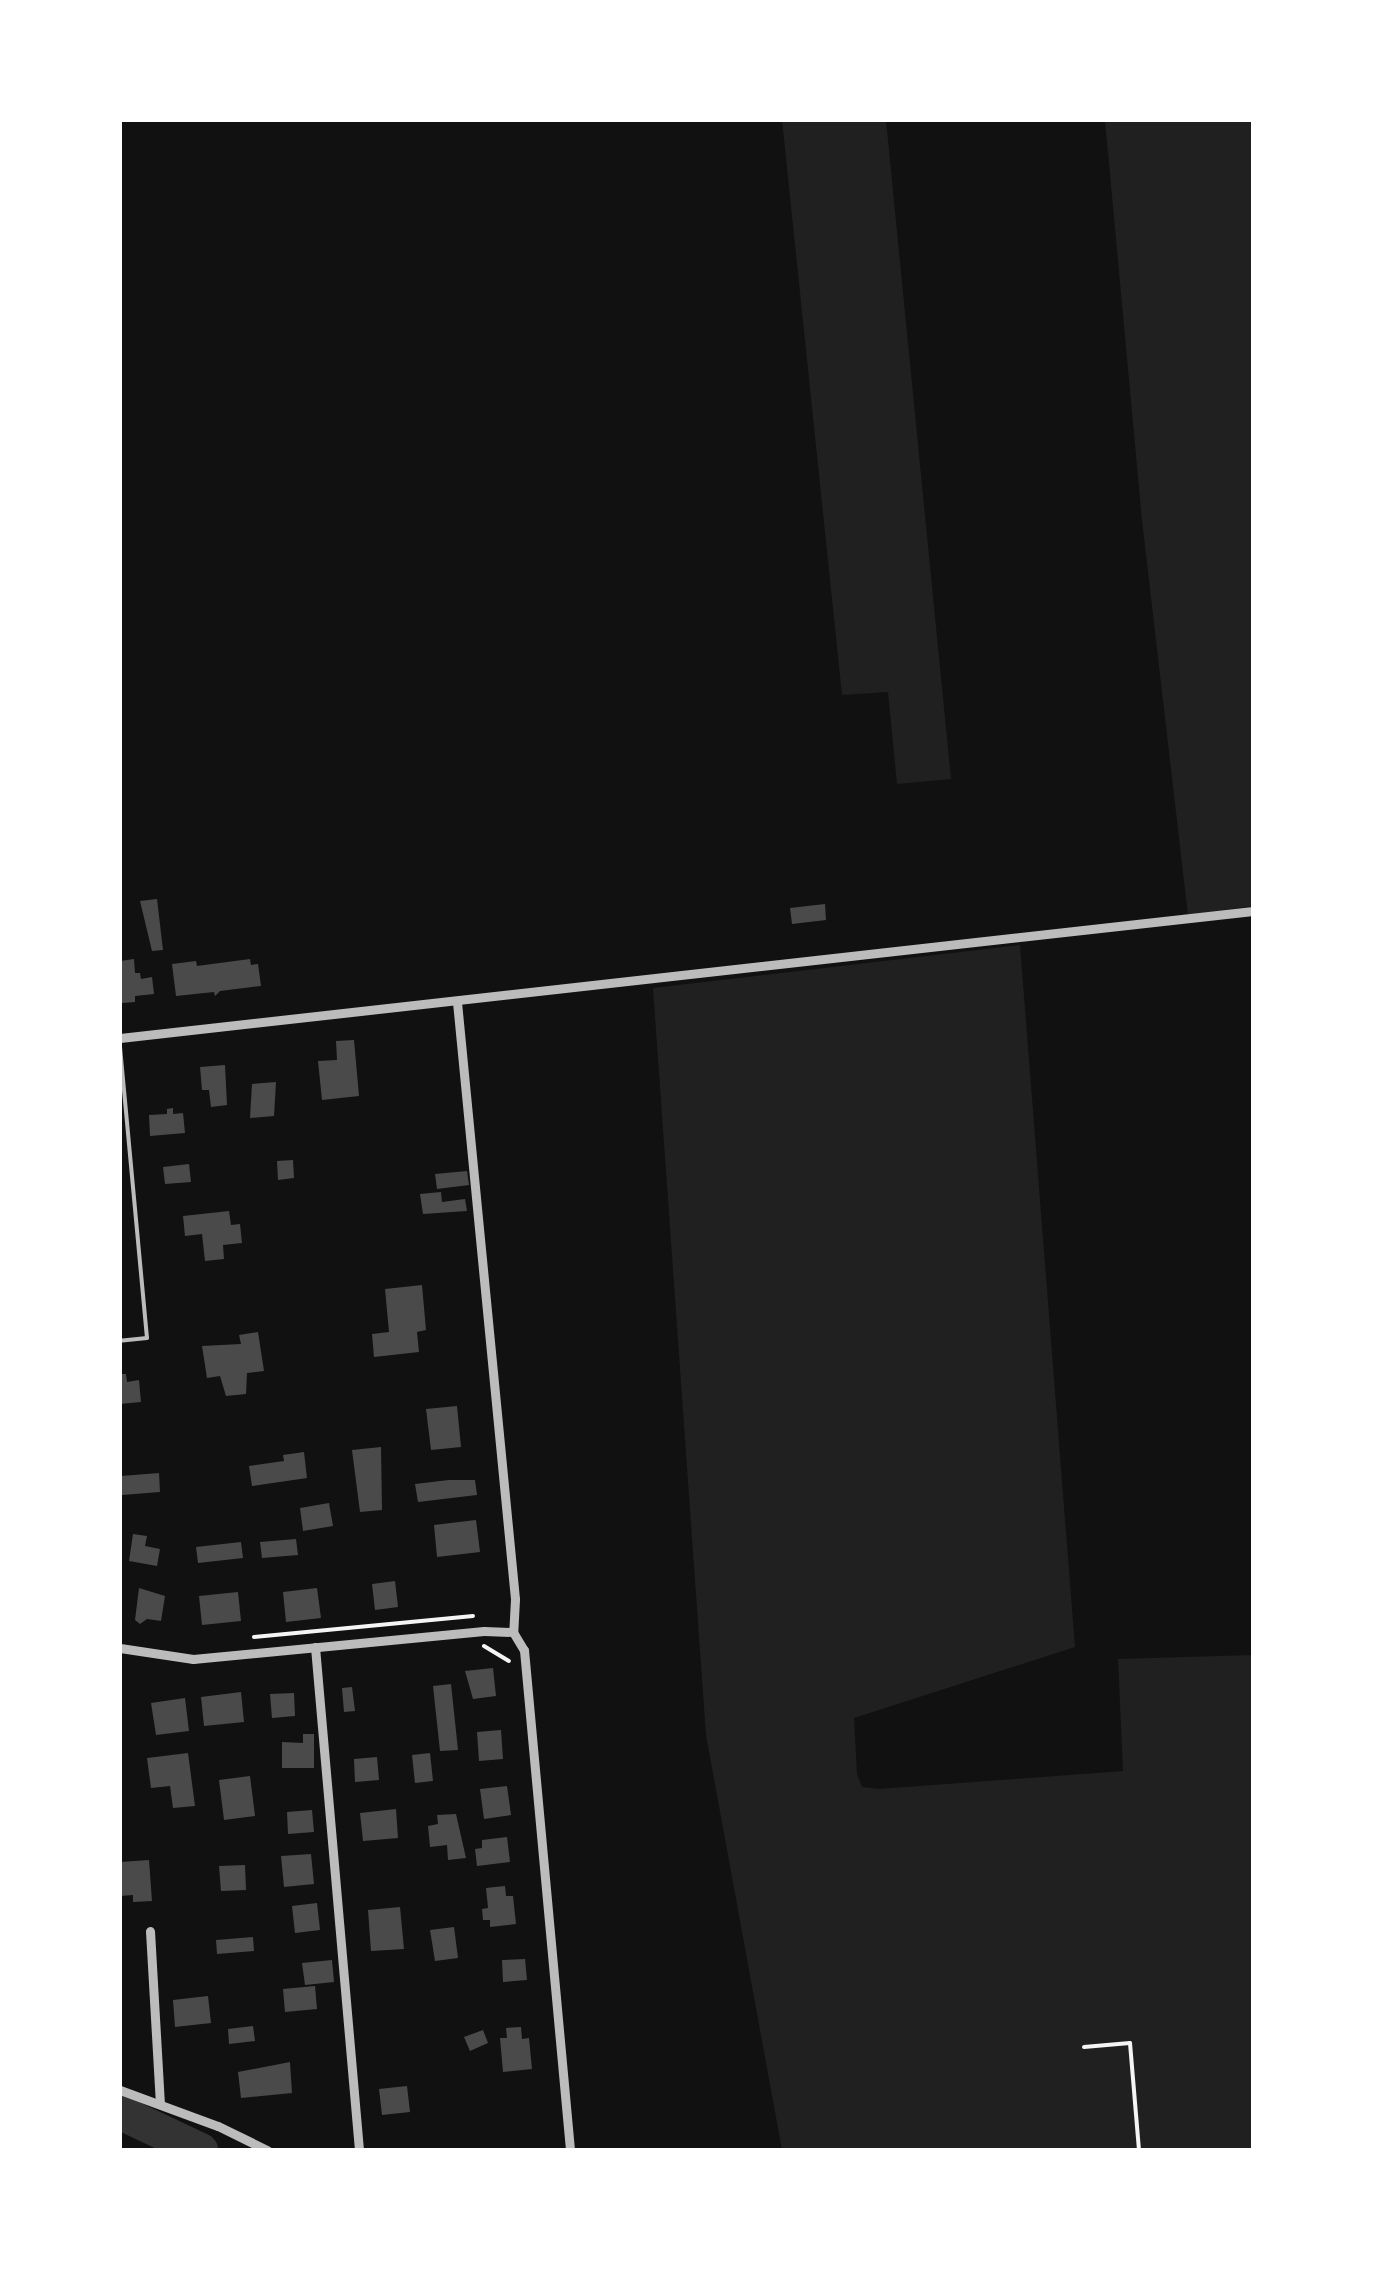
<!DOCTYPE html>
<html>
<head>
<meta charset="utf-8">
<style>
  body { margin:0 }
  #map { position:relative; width:1373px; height:2270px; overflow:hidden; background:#111; font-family:Lora,serif }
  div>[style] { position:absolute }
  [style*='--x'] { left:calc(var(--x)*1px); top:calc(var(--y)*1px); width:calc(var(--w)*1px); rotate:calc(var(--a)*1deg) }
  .green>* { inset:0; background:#202020 }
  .river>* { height:35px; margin:-17.5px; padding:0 17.5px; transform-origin:17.5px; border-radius:17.5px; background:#333 }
  .building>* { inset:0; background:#4a4a4a }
  .path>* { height:4px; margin:-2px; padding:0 2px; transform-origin:2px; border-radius:2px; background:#f5f5f5 }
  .service>* { height:4px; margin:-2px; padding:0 2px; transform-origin:2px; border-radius:2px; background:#bcbcbc }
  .minor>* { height:9px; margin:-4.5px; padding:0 4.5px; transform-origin:4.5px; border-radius:4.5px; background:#bcbcbc }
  span { translate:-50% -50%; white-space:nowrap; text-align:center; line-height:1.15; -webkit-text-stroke:8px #fff; paint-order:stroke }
  .frame { position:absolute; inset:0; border:122px solid #fff; pointer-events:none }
</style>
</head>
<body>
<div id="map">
  <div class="green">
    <div style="clip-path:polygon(782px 120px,886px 120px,951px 779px,897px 784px,888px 692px,842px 695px)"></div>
    <div style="clip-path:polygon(1105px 120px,1253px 120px,1253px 906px,1188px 915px,1142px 520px)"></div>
    <div style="clip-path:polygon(1020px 945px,1075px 1647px,854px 1718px,857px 1774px,862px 1787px,879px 1789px,1123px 1771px,1118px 1659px,1253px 1655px,1253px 2150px,782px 2150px,706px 1735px,653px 988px)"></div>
  </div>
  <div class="river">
    <div style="--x:120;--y:2112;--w:89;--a:25.4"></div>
  </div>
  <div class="building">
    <div style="clip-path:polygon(157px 899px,163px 950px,152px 951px,140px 901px)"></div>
    <div style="clip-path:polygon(825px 904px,826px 920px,792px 924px,790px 908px)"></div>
    <div style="clip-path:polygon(134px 959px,135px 973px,140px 973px,141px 979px,152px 977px,154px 994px,135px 996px,135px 1002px,122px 1003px,120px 961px)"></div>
    <div style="clip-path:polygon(250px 959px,251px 965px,258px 964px,261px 986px,220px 991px,215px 996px,214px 992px,176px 996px,172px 964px,196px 961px,197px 966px)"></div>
    <div style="clip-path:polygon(354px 1040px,359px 1096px,322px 1100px,318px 1061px,337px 1060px,336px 1041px)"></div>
    <div style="clip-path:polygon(225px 1065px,227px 1105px,211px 1107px,209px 1090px,202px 1090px,200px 1067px)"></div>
    <div style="clip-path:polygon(276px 1082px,274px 1116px,250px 1118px,252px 1084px)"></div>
    <div style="clip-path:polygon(173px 1108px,173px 1114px,183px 1113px,185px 1133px,150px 1136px,149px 1115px,167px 1114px,167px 1109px)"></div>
    <div style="clip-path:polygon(293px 1160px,294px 1178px,278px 1180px,277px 1161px)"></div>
    <div style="clip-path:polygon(189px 1164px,191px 1182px,165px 1184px,163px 1167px)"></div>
    <div style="clip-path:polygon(467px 1171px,469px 1185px,437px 1189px,435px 1174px)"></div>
    <div style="clip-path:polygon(441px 1192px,442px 1202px,465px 1199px,467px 1211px,423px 1214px,420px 1194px)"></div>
    <div style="clip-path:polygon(229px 1211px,231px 1225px,240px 1224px,242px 1243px,223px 1245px,224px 1259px,205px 1261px,202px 1234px,185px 1236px,183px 1216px)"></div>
    <div style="clip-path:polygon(422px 1285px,426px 1330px,417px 1332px,419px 1352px,374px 1357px,372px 1334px,389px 1332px,385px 1289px)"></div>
    <div style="clip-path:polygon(258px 1332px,264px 1371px,247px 1373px,246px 1394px,226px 1396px,220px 1376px,207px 1378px,202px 1346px,241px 1344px,239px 1335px)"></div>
    <div style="clip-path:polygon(120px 1374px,126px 1374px,127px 1382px,139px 1380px,141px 1402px,120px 1404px)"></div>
    <div style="clip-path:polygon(457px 1406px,461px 1447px,431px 1450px,426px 1409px)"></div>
    <div style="clip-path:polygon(381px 1447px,382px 1510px,360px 1512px,352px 1450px)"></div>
    <div style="clip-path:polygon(304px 1452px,307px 1478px,252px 1486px,249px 1466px,284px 1461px,283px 1455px)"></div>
    <div style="clip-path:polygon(159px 1473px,160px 1492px,122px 1495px,121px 1476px)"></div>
    <div style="clip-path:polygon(449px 1480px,475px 1480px,477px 1495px,418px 1502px,415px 1484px)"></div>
    <div style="clip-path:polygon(329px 1503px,333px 1526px,303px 1531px,300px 1508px)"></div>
    <div style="clip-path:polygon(476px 1520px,480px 1552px,437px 1557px,434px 1525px)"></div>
    <div style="clip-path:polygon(133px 1534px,147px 1536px,145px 1546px,160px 1549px,157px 1566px,129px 1561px)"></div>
    <div style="clip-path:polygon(296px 1539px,298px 1555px,262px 1558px,260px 1542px)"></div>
    <div style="clip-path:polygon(241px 1542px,243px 1558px,198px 1563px,196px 1547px)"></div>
    <div style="clip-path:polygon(395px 1581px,398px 1607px,375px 1610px,372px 1584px)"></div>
    <div style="clip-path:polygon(139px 1588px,165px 1596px,161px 1621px,147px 1619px,140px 1624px,135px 1620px)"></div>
    <div style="clip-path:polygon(317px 1588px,321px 1618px,286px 1622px,283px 1592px)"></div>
    <div style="clip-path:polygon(238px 1592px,241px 1621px,202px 1625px,199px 1596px)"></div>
    <div style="clip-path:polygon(493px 1668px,496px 1696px,473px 1699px,465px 1671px)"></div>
    <div style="clip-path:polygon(451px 1684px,458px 1750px,440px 1751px,433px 1686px)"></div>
    <div style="clip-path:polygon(352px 1687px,355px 1711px,344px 1712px,342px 1688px)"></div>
    <div style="clip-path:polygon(241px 1692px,244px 1722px,204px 1726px,201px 1697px)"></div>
    <div style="clip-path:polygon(294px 1693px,295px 1716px,272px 1718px,270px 1694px)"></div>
    <div style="clip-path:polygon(185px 1698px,189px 1731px,156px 1735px,151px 1703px)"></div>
    <div style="clip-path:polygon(501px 1730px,503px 1759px,479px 1761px,477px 1732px)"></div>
    <div style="clip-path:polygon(303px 1734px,314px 1734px,314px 1768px,282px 1768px,282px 1742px,303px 1743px)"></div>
    <div style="clip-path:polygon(188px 1753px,195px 1806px,173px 1808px,170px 1786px,151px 1788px,147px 1758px)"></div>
    <div style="clip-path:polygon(430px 1753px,433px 1781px,415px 1783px,412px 1755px)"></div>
    <div style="clip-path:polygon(377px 1757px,379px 1780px,355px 1782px,354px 1759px)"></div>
    <div style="clip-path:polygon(250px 1776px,255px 1816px,224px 1820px,219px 1780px)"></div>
    <div style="clip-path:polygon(507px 1786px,511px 1815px,484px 1819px,480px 1789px)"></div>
    <div style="clip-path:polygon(396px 1809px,398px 1838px,363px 1841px,360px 1813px)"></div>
    <div style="clip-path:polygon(312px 1810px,314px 1832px,288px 1834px,287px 1812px)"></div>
    <div style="clip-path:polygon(456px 1814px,466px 1858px,448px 1860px,447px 1845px,430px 1847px,428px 1826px,438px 1824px,437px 1815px)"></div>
    <div style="clip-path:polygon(507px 1837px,510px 1862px,477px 1866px,475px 1849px,482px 1848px,482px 1840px)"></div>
    <div style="clip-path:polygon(311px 1854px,314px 1884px,284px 1887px,281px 1856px)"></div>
    <div style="clip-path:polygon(149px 1860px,152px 1901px,133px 1902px,133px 1895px,120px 1896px,120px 1862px)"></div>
    <div style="clip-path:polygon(245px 1865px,246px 1890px,221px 1891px,219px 1866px)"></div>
    <div style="clip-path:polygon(505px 1886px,506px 1896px,513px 1896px,516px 1924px,490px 1927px,490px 1920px,483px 1920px,482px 1909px,488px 1908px,486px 1888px)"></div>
    <div style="clip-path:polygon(317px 1903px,320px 1930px,295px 1933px,292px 1906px)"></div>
    <div style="clip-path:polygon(400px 1907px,404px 1949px,371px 1951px,368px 1910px)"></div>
    <div style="clip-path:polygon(454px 1927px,458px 1958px,435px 1961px,430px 1930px)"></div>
    <div style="clip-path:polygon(253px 1937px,254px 1951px,217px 1954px,216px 1940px)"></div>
    <div style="clip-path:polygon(525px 1959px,527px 1980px,503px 1982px,502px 1960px)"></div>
    <div style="clip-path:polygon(332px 1960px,334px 1982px,305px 1985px,302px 1963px)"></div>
    <div style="clip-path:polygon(315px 1986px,317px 2009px,285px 2012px,283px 1989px)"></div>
    <div style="clip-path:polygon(208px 1996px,211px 2023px,175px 2027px,173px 2000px)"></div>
    <div style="clip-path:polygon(253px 2026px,255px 2041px,229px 2044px,228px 2029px)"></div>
    <div style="clip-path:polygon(521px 2027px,522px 2039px,529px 2038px,532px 2069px,503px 2072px,500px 2038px,507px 2038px,506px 2028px)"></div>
    <div style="clip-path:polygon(483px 2030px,488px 2043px,470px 2051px,464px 2037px)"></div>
    <div style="clip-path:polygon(290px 2062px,292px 2093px,241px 2098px,238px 2072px)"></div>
    <div style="clip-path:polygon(407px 2086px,410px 2112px,382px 2115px,379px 2089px)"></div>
  </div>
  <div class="path">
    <div style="--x:254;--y:1637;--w:220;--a:-5.5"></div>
    <div style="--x:484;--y:1646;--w:29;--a:31"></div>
    <div style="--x:1084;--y:2047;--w:46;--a:-5"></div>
    <div style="--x:1130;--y:2043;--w:107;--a:85.2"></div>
  </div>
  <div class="service">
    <div style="--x:120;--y:1047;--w:292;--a:84.7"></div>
    <div style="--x:147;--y:1338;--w:27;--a:174"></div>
  </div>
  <div class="minor">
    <div style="--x:457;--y:1002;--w:600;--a:84.45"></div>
    <div style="--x:515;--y:1599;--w:33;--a:93"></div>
    <div style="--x:513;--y:1632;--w:21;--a:59"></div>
    <div style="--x:524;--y:1650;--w:502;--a:84.74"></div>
    <div style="--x:120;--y:1038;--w:1140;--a:-6.4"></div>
    <div style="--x:315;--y:1647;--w:505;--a:85"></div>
    <div style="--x:120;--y:1648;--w:74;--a:8.6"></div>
    <div style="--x:193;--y:1659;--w:292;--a:-5.5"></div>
    <div style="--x:484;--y:1631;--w:29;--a:2"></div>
    <div style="--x:150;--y:1931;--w:171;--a:86.7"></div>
    <div style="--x:120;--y:2090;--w:104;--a:20.2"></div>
    <div style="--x:218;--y:2126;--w:55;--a:26.1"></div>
  </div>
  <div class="frame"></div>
</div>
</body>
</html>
